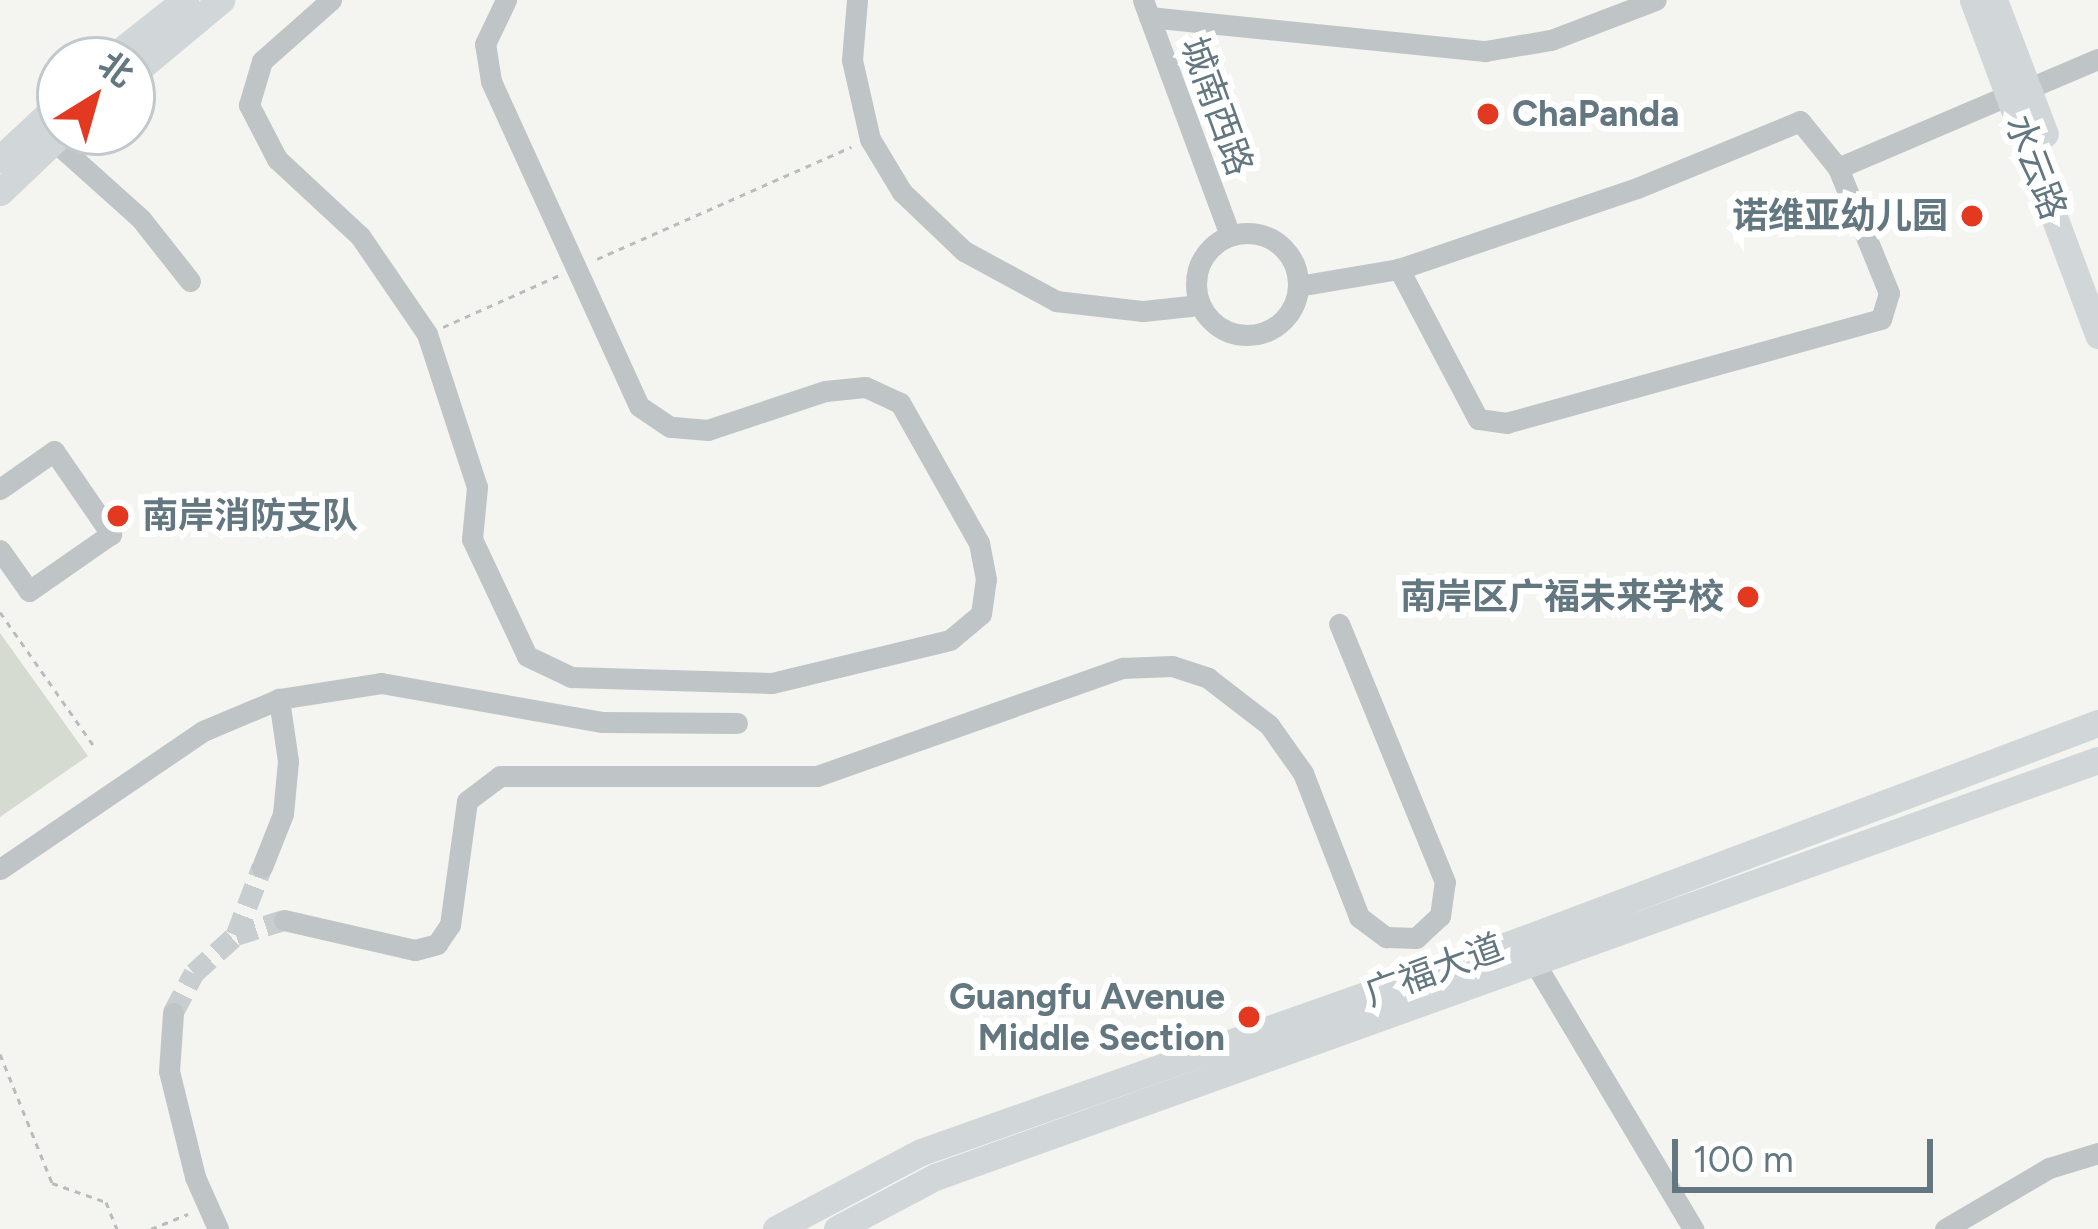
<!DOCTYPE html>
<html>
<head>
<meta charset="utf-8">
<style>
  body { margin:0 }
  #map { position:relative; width:2098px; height:1229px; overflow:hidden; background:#f4f4f0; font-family:Figtree,"Noto Sans SC",sans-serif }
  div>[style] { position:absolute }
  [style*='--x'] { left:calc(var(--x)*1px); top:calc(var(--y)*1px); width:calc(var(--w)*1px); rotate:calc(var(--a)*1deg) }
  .green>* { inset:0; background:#d6dbd1 }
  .minor-tunnel>* { height:21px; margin-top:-10.5px; transform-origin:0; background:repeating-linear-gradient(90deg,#c8cecf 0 21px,transparent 0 31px) }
  .path>* { height:3px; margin-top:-1.5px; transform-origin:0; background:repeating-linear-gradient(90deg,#b9bcbd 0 6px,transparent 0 12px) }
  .minor>* { height:21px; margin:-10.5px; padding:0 10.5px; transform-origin:10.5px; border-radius:10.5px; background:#bfc4c6 }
  .minor>.ring { margin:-10.5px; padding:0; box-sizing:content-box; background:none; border:21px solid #bfc4c6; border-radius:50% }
  .major>* { height:27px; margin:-13.5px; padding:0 13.5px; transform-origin:13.5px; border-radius:13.5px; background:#d1d6d9 }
  .dots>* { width:33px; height:33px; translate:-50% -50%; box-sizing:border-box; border:6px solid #fff; border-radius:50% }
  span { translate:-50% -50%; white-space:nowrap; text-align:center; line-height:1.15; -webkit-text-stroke:12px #fff; paint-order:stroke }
  .street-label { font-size:36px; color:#637781 }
  .poi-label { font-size:36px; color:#637781; font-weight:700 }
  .left { translate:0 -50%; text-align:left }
  .right { translate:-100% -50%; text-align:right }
  .north { position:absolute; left:36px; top:36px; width:120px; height:120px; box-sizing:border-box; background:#fff; border:3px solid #c1c9cd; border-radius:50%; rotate:37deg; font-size:33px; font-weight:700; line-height:48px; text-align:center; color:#637781 }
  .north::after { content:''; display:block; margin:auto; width:42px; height:54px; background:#e33921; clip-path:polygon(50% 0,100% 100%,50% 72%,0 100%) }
  .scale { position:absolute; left:1672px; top:1139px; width:261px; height:54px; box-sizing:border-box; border:6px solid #637781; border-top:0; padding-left:15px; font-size:36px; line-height:42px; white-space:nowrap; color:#637781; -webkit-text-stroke:9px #fff; paint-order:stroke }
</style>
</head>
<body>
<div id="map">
  <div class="green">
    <div style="clip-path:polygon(0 633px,88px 756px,0 817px)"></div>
  </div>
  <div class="minor-tunnel">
    <div style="--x:236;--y:935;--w:73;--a:-69.1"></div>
    <div style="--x:173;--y:1013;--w:45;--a:-62.3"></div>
    <div style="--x:194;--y:973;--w:57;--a:-42.1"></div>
    <div style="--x:236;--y:935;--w:50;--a:-17.4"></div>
  </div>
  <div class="path">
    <div style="--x:597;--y:259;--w:278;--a:-23.8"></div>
    <div style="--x:443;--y:327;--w:128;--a:-24"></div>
    <div style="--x:0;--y:612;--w:162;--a:55"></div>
    <div style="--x:0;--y:1054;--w:139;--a:68"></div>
    <div style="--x:52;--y:1183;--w:57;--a:19.4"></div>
    <div style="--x:106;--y:1202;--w:29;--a:68"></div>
    <div style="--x:151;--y:1229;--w:40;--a:-22"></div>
  </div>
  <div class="minor">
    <div style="--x:331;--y:0;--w:92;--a:138.5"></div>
    <div style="--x:262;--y:61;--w:46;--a:106.5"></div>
    <div style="--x:249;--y:105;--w:61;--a:62.6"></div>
    <div style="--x:277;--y:159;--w:113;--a:42.9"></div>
    <div style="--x:360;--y:236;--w:119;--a:55.6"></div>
    <div style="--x:427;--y:334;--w:161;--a:71.9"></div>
    <div style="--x:477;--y:487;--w:52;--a:95.5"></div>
    <div style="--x:472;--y:539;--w:129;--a:64.8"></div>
    <div style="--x:527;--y:656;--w:49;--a:25.5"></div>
    <div style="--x:571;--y:677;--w:201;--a:1.7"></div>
    <div style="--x:772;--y:683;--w:183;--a:-13.6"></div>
    <div style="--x:950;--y:640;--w:40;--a:-40"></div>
    <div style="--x:981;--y:614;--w:35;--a:-82"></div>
    <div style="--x:986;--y:579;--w:37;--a:-101"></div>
    <div style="--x:979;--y:543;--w:161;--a:-119.4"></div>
    <div style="--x:900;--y:403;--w:38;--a:-155"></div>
    <div style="--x:865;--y:387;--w:40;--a:174.3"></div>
    <div style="--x:825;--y:391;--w:123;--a:161.6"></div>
    <div style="--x:708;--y:430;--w:38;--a:-175"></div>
    <div style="--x:670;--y:427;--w:37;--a:-146"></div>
    <div style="--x:639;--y:406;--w:357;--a:-114.5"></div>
    <div style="--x:491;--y:81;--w:37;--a:-99"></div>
    <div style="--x:485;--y:44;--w:49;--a:-64.5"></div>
    <div style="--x:857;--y:0;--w:60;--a:94.8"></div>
    <div style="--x:852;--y:60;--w:81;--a:77.2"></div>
    <div style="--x:870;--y:139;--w:62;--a:58.9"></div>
    <div style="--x:902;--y:192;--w:86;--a:43.6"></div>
    <div style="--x:964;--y:251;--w:105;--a:28.5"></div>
    <div style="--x:1056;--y:301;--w:88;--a:6.6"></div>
    <div style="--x:1143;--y:311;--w:57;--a:-6"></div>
    <div style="--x:1143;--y:0;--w:251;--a:69.7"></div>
    <div style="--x:1149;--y:17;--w:338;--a:5.8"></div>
    <div style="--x:1485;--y:51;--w:67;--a:-9.5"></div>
    <div style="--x:1551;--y:40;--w:112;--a:-20.9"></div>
    <div style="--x:2027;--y:89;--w:77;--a:-22.9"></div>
    <div style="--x:53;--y:140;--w:118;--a:41.9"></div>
    <div style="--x:141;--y:219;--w:79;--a:51.7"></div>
    <div style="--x:1838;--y:168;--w:186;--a:-23.1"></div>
    <div class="ring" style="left:1196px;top:233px;width:81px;height:81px"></div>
    <div style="--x:1298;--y:286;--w:102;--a:-9.6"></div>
    <div style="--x:1399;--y:269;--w:251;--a:-18.8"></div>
    <div style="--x:1637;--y:188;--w:176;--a:-22.3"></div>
    <div style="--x:1800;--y:121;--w:60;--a:51"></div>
    <div style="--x:1838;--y:168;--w:135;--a:67.8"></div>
    <div style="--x:1889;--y:293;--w:27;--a:107"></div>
    <div style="--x:1881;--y:319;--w:388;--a:164.5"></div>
    <div style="--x:1507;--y:423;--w:29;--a:-172"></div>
    <div style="--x:1478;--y:419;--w:170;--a:-117.8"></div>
    <div style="--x:0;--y:489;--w:66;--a:-35.1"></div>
    <div style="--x:54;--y:451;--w:101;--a:55.5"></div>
    <div style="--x:111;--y:534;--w:100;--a:145.2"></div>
    <div style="--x:29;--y:591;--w:50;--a:-125.3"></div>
    <div style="--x:262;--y:867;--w:57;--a:-68.4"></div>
    <div style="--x:283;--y:814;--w:53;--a:-84.6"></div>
    <div style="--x:288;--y:761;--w:63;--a:-98.3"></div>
    <div style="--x:0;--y:869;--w:245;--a:-34.2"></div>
    <div style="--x:203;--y:731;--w:82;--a:-22.8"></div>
    <div style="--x:279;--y:699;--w:103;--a:-8.9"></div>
    <div style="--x:381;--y:683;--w:225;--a:10"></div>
    <div style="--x:603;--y:722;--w:134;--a:0.4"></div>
    <div style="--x:284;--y:920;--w:134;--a:12.9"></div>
    <div style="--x:415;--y:950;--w:23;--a:-15"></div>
    <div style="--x:437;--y:944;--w:23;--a:-56"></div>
    <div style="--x:450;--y:925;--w:125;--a:-82.2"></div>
    <div style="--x:467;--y:801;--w:41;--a:-37.1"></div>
    <div style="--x:500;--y:776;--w:317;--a:0"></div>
    <div style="--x:817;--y:776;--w:324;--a:-19.5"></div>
    <div style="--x:1122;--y:668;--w:50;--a:-2.3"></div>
    <div style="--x:1172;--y:666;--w:38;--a:18"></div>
    <div style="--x:1208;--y:678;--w:77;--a:37.6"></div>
    <div style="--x:1269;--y:725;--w:59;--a:54.7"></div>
    <div style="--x:1303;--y:773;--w:155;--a:68.7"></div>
    <div style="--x:1359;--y:917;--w:34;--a:37"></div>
    <div style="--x:1386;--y:937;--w:30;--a:2"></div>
    <div style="--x:1416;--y:938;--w:33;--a:-43"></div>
    <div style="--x:1440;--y:916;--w:34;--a:-82"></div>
    <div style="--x:1445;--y:882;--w:279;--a:-112.3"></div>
    <div style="--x:1527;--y:950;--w:325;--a:59.2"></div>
    <div style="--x:173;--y:1013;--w:58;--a:93.9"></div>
    <div style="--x:169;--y:1071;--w:109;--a:76.2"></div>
    <div style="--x:195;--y:1177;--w:57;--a:66.1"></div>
    <div style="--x:1945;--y:1229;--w:121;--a:-30.4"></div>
    <div style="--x:2049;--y:1168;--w:51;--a:-17"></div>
  </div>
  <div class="major">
    <div style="--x:1973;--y:0;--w:358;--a:69.5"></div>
    <div style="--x:1994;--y:0;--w:143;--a:69.2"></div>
    <div style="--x:109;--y:60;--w:97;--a:-38.3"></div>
    <div style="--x:132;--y:74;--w:116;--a:-39.7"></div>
    <div style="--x:0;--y:159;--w:82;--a:-43"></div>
    <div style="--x:0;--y:192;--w:87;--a:-43.6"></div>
    <div style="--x:776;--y:1229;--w:164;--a:-28"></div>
    <div style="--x:921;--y:1152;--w:636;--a:-19.46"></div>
    <div style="--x:1521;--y:940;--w:616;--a:-20.61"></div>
    <div style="--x:837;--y:1229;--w:111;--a:-28"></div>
    <div style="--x:935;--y:1177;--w:1235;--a:-19.73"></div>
  </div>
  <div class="dots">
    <div style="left:1488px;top:114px;background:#e33921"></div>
    <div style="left:1972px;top:216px;background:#e33921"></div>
    <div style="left:118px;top:516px;background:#e33921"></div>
    <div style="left:1748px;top:597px;background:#e33921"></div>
    <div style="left:1249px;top:1017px;background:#e33921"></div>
  </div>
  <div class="street-label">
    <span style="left:1217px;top:106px;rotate:70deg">城南西路</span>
    <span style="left:2036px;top:167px;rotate:69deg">水云路</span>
    <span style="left:1434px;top:970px;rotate:-20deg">广福大道</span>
  </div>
  <div class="poi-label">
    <span class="left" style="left:1512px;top:114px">ChaPanda</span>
    <span class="right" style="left:1948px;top:216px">诺维亚幼儿园</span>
    <span class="left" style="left:142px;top:516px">南岸消防支队</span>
    <span class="right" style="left:1724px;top:597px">南岸区广福未来学校</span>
    <span class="right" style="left:1225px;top:1017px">Guangfu Avenue<br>Middle Section</span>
  </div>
  <div class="north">北</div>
  <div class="scale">100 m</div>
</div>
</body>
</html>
